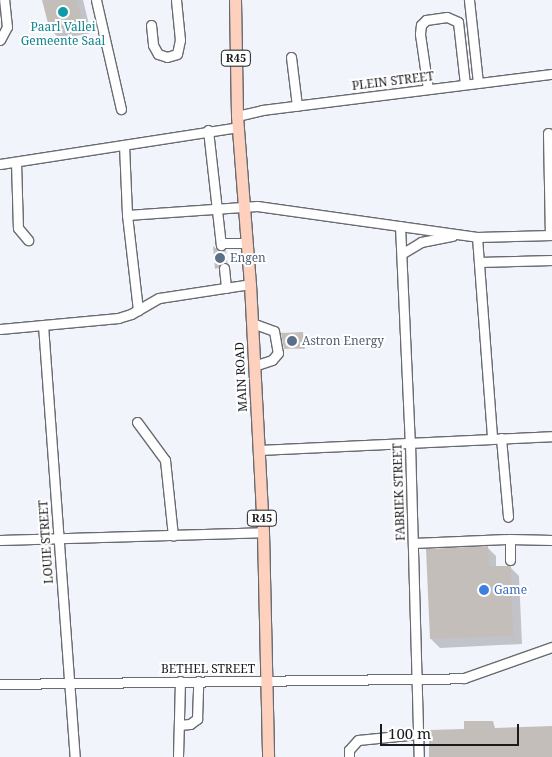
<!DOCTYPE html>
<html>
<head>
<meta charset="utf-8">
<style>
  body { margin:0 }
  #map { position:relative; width:552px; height:757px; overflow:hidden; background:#f2f4fb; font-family:"Noto Serif",serif }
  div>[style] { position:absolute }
  .shadow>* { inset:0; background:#0003 }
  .building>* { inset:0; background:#c4beba }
  .minor-tunnel>* { height:9px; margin-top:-4.5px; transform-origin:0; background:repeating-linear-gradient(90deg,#d2d3da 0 9px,transparent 0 13.5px) }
  .roads { filter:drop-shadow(1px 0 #696b70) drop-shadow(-1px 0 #696b70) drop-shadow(0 1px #696b70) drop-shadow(0 -1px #696b70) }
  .minor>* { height:9px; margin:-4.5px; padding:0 4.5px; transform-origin:4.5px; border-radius:4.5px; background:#fff }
  .major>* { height:11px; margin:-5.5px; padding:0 5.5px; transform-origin:5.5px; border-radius:5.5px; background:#fdd1be }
  .dots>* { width:14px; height:14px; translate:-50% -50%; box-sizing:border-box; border:2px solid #fff; border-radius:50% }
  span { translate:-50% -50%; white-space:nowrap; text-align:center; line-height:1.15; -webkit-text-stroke:4px #fff; paint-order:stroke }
  .shield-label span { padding:1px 4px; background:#fff; border:1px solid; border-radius:4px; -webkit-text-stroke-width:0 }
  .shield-label { font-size:11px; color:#1a1b1d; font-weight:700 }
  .culture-label { font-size:12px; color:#0d838f }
  .street-label { font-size:12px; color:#1a1b1d }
  .service-label { font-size:12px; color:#4e5e75 }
  .left { translate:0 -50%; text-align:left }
  .shop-label { font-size:12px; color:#366cbe }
  .scale { position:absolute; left:380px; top:724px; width:139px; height:22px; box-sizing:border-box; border:2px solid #1a1b1d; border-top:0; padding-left:6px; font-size:15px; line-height:18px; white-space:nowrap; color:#1a1b1d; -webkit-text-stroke:4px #fff; paint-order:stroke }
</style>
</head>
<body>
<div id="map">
  <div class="shadow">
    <div style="clip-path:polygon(44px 0,83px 0,91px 33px,60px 39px,51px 30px)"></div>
    <div style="clip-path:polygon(224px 251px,227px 264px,223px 264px,218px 269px,219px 252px)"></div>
    <div style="clip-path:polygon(302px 333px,305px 349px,285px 348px)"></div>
    <div style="clip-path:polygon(487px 547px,496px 556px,496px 567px,510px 567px,519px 576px,522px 644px,440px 648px,431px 639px)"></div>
  </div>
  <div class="building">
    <div style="clip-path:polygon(42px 0,77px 0,83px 24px,50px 31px)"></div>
    <div style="clip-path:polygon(213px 246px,219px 251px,225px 250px,226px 262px,220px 263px,218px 268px,215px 269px)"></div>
    <div style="clip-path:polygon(303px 332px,304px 348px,284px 349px,281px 333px)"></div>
    <div style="clip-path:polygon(488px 546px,489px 566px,511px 566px,513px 636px,430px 639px,426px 549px)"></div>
    <div style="clip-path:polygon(464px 721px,493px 721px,495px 728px,552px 726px,552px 757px,429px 757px,429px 730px,464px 729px)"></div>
  </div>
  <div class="minor-tunnel">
    <div style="left:221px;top:245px;width:23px;rotate:83deg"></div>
  </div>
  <div class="roads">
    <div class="minor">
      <div style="left:96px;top:0;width:112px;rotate:77.1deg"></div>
      <div style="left:469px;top:0;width:83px;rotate:83.8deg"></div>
      <div style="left:151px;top:25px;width:20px;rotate:84deg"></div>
      <div style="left:153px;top:45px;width:10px;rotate:61deg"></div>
      <div style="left:158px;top:54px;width:9px;rotate:18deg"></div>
      <div style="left:167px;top:57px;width:10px;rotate:-17deg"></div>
      <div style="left:177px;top:54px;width:14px;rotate:-78deg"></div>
      <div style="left:180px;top:40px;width:40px;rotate:-95.7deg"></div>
      <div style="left:0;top:40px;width:15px;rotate:-62deg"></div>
      <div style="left:7px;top:27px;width:27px;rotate:-96deg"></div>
      <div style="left:291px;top:57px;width:49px;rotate:83deg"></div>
      <div style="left:428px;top:89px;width:56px;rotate:-98.3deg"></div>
      <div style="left:420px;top:34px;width:9px;rotate:-84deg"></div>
      <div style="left:421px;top:25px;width:7px;rotate:-45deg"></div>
      <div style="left:426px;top:20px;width:21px;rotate:-8deg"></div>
      <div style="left:447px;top:17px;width:12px;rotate:24deg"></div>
      <div style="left:458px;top:22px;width:62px;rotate:83.6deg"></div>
      <div style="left:237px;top:116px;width:26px;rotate:-13deg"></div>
      <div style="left:262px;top:110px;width:292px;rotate:-7.1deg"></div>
      <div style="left:208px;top:130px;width:116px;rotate:83.6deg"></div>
      <div style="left:548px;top:133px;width:102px;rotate:88.9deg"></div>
      <div style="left:124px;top:145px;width:70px;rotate:87.5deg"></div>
      <div style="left:127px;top:215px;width:130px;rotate:-4deg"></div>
      <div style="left:257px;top:206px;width:222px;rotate:8deg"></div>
      <div style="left:477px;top:237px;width:75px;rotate:-1.5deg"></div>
      <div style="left:16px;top:162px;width:66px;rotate:88.3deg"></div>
      <div style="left:18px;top:228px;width:16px;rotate:50deg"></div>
      <div style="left:0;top:164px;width:241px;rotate:-8.8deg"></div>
      <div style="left:127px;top:215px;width:96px;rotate:83.4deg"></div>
      <div style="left:400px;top:226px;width:217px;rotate:87.4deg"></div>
      <div style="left:410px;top:443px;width:314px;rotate:88.4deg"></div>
      <div style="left:477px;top:237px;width:202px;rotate:85.7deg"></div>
      <div style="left:221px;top:243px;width:26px"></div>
      <div style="left:403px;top:253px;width:21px;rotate:-31deg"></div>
      <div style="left:421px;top:242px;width:32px;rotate:-11deg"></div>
      <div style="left:479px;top:262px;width:73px;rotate:-1.6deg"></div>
      <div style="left:224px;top:268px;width:20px;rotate:84deg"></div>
      <div style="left:252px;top:323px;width:23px;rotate:20deg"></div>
      <div style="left:274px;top:331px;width:22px;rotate:80deg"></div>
      <div style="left:278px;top:353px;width:9px;rotate:131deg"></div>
      <div style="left:272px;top:360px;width:19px;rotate:162deg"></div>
      <div style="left:43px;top:325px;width:433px;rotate:85.8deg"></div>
      <div style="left:0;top:329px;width:119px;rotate:-5.3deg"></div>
      <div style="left:118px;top:318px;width:14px;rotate:-17deg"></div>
      <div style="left:131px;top:314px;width:32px;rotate:-30deg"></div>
      <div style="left:159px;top:298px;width:92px;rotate:-8.7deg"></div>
      <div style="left:137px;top:422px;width:47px;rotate:53.6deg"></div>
      <div style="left:165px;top:460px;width:76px;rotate:84deg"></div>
      <div style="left:501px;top:438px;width:79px;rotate:84.9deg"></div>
      <div style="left:258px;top:450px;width:294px;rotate:-2.7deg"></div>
      <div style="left:510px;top:539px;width:42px;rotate:1.4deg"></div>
      <div style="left:0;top:540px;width:263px;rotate:-1.7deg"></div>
      <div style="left:413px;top:543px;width:97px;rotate:-2.4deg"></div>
      <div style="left:510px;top:539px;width:21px;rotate:90deg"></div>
      <div style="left:0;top:684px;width:464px;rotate:-0.7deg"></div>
      <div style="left:464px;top:678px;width:93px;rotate:-19.4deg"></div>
      <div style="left:179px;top:725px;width:11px;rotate:-5deg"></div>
      <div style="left:190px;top:724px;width:9px;rotate:-36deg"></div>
      <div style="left:197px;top:719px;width:38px;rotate:-88deg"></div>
      <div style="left:178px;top:757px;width:76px;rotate:-88.5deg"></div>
      <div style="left:349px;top:757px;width:7px;rotate:-90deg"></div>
      <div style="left:349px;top:750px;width:13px;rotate:-48deg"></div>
      <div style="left:358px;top:740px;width:60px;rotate:-5.7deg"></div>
    </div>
    <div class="major">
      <div style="left:235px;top:0;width:116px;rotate:89deg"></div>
      <div style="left:237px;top:116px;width:169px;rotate:85.6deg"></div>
      <div style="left:250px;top:284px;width:248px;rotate:87deg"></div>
      <div style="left:263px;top:532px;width:225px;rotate:88.7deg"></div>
    </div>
  </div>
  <div class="dots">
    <div style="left:63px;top:12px;background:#0f9aa8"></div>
    <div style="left:220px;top:258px;background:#5c6f8a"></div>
    <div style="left:292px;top:341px;background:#5c6f8a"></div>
    <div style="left:484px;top:590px;background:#3f7fe0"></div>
  </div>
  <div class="shield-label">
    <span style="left:236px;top:58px">R45</span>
    <span style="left:262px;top:518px">R45</span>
  </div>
  <div class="culture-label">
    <span style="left:63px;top:34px">Paarl Vallei<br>Gemeente Saal</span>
  </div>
  <div class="street-label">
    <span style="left:393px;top:81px;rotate:-7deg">PLEIN STREET</span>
    <span style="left:241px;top:377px;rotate:-93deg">MAIN ROAD</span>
    <span style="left:399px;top:492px;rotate:-92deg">FABRIEK STREET</span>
    <span style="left:46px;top:542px;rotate:-94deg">LOUIE STREET</span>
    <span style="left:208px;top:669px">BETHEL STREET</span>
  </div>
  <div class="service-label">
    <span class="left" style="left:230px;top:258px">Engen</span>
    <span class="left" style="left:302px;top:341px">Astron Energy</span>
  </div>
  <div class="shop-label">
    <span class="left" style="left:494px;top:590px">Game</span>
  </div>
  <div class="scale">100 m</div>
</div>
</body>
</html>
